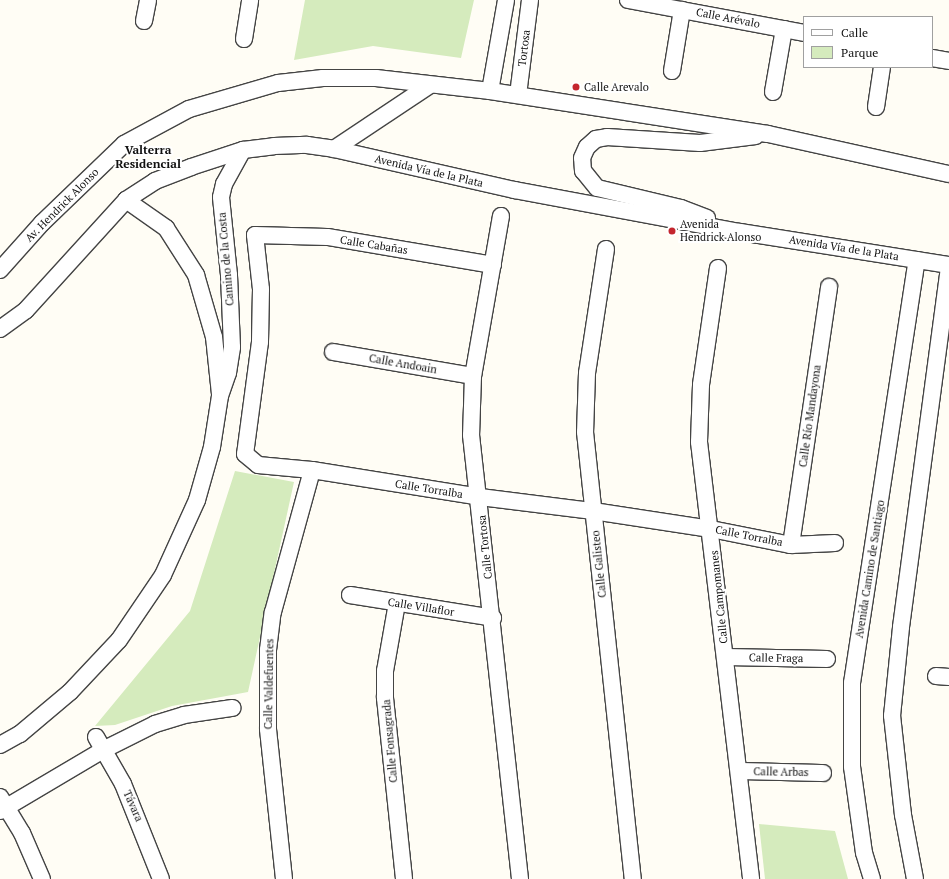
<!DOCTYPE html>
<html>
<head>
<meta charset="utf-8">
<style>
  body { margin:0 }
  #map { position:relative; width:949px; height:879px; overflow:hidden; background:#fffdf5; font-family:"PT Serif",serif }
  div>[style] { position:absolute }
  .green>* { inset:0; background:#d5ebbd }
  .roads { filter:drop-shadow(1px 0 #444) drop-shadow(-1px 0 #444) drop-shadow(0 1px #444) drop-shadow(0 -1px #444) }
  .street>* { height:16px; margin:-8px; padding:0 8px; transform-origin:8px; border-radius:8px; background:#fff }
  .dots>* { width:11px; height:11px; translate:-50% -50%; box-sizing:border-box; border:2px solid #fff; border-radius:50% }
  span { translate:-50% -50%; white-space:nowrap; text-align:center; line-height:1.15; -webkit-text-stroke:4px #fff; paint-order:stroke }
  .street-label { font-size:11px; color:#111 }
  .poi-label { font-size:11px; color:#111 }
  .left { translate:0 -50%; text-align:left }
  .neighbourhood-label { font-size:12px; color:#111; font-weight:700 }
  .legend { position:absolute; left:803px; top:16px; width:130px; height:52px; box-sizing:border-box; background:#fff; border:1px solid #a0a0a0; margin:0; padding:5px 7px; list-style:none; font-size:12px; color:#111 }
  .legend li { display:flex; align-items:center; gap:8px; height:20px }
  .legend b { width:20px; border:1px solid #a0a0a0 }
</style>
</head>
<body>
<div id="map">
  <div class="green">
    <div style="clip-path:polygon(305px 0,474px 0,461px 58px,373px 46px,294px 60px)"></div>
    <div style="clip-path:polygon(235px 471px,294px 482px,248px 692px,172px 706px,115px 725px,95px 726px,190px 611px)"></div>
    <div style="clip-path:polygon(759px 824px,835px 831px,848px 879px,765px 879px)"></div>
  </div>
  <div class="roads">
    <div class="street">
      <div style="left:628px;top:0;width:179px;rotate:10.6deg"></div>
      <div style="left:144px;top:21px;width:21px;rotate:-79deg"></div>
      <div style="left:244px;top:39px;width:39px;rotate:-81deg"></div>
      <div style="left:932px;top:58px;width:17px;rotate:10deg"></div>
      <div style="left:672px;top:71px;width:62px;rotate:-80.7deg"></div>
      <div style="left:490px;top:91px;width:92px;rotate:-80deg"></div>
      <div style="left:773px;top:92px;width:64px;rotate:-80.1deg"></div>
      <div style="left:518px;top:95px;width:96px;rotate:-82.8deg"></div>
      <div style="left:876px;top:107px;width:40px;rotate:-81.5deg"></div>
      <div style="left:334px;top:149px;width:115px;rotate:-33.7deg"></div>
      <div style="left:126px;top:200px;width:49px;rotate:35deg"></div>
      <div style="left:166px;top:228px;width:56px;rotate:57.4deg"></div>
      <div style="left:196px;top:275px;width:65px;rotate:73.8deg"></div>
      <div style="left:214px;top:337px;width:57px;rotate:84deg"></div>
      <div style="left:501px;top:216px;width:162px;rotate:99.9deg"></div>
      <div style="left:473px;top:376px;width:59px;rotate:91.9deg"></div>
      <div style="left:471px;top:435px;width:447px;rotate:83.7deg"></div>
      <div style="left:707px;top:218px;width:28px;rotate:-159deg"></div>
      <div style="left:681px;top:208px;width:86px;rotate:-166.6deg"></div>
      <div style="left:597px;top:188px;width:22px;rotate:-129deg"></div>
      <div style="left:583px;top:171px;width:13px;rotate:-94deg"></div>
      <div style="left:582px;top:158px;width:12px;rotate:-66deg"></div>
      <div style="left:587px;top:147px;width:12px;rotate:-42deg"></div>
      <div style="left:596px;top:139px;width:11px;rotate:-10deg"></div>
      <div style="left:607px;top:137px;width:93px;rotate:3.7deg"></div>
      <div style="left:700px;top:143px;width:56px;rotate:-7.1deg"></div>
      <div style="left:606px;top:249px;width:125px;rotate:98.7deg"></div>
      <div style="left:587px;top:373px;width:59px;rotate:91.9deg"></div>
      <div style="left:585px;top:432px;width:450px;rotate:83.9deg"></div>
      <div style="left:493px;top:265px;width:168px;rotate:-170.4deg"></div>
      <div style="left:327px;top:237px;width:72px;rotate:-178.4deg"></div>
      <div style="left:255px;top:235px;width:54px;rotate:83.7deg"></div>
      <div style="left:261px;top:289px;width:53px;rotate:91.1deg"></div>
      <div style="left:260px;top:342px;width:113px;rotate:97.6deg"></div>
      <div style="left:245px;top:454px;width:17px;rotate:40deg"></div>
      <div style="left:258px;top:465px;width:54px;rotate:5.3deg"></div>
      <div style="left:312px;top:470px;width:170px;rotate:9.1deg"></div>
      <div style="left:480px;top:497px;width:114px;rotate:7.1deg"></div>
      <div style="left:593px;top:511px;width:119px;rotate:8.7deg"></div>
      <div style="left:711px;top:529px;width:82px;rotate:11.3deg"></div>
      <div style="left:791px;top:545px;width:44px;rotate:-2.6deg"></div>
      <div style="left:718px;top:268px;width:118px;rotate:98.3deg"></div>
      <div style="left:701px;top:385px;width:57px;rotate:92deg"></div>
      <div style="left:699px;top:442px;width:440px;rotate:83.2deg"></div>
      <div style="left:0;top:270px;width:63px;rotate:-48.2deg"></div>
      <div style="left:42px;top:223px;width:114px;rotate:-43.9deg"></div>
      <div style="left:124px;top:144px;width:74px;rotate:-28.3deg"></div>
      <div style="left:189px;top:109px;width:93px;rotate:-16.3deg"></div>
      <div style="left:278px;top:83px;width:45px;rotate:-6.3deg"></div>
      <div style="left:323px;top:78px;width:53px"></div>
      <div style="left:376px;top:78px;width:115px;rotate:6.5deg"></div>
      <div style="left:490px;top:91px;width:281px;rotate:8.8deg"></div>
      <div style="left:768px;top:134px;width:185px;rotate:12.5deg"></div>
      <div style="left:0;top:329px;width:32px;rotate:-36deg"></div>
      <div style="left:26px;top:310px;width:149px;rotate:-47.7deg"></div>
      <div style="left:126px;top:200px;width:35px;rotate:-33deg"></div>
      <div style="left:155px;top:181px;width:39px;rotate:-21deg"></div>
      <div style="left:191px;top:167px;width:55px;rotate:-18.1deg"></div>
      <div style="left:243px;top:150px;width:31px;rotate:-7deg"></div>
      <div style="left:274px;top:146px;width:33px;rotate:-2deg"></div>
      <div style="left:307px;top:145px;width:27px;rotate:8deg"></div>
      <div style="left:334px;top:149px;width:186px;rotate:12.8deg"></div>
      <div style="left:515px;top:190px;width:229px;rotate:10.6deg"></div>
      <div style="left:740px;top:232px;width:212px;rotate:9deg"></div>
      <div style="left:333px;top:352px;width:142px;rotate:9.7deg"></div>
      <div style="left:791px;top:545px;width:261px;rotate:-81.6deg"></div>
      <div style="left:350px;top:595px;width:145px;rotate:9.1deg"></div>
      <div style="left:397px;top:603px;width:69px;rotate:100deg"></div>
      <div style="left:385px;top:671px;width:27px;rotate:90deg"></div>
      <div style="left:385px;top:698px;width:182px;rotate:84deg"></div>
      <div style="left:726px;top:657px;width:101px;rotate:1.1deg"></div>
      <div style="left:936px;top:676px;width:13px;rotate:4deg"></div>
      <div style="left:96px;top:737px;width:54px;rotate:60.1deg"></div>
      <div style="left:123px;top:784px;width:102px;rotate:68.2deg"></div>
      <div style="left:0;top:745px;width:23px;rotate:-29deg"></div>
      <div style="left:20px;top:734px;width:65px;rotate:-40deg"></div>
      <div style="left:70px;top:692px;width:71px;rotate:-46.7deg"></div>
      <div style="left:119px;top:640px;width:78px;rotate:-55.9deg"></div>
      <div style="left:163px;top:575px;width:82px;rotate:-65.6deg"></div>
      <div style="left:197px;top:500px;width:55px;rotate:-74.2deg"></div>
      <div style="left:212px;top:447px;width:52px;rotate:-81.1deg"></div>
      <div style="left:220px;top:396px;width:24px;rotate:-71deg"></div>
      <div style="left:228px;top:373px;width:26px;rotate:-81deg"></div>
      <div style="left:232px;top:347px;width:72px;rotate:-92.4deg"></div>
      <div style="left:229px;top:275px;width:78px;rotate:-95.9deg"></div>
      <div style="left:221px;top:197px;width:13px;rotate:-77deg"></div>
      <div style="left:224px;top:184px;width:39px;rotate:-61deg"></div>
      <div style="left:739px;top:771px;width:84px;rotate:1.4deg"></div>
      <div style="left:0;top:797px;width:42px;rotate:58.6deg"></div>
      <div style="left:22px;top:833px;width:50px;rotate:66.5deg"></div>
      <div style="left:0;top:811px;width:120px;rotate:-30.6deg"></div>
      <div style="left:103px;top:750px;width:58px;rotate:-26.6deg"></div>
      <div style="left:155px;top:724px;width:30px;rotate:-17deg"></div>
      <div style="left:184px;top:715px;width:49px;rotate:-8.3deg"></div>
      <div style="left:284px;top:879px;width:151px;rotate:-96.1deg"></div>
      <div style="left:268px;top:729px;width:79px;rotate:-90deg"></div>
      <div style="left:268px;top:650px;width:38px;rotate:-83deg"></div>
      <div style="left:273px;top:612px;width:147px;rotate:-74.6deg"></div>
      <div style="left:872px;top:879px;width:27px;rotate:-107deg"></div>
      <div style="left:864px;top:853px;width:87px;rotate:-97.9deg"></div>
      <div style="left:852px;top:767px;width:84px;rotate:-90deg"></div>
      <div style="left:852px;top:683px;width:428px;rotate:-81.3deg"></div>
      <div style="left:915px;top:879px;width:65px;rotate:-100.6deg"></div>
      <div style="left:903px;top:815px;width:100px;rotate:-96.3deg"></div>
      <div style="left:892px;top:716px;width:89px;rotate:-84.2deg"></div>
      <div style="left:901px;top:627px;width:362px;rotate:-82.4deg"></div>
    </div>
  </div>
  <div class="dots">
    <div style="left:576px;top:87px;background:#c4262e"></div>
    <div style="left:672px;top:231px;background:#c4262e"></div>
  </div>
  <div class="street-label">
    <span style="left:728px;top:18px;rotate:11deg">Calle Arévalo</span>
    <span style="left:524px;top:48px;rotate:-83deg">Tortosa</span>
    <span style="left:429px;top:171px;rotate:13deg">Avenida Vía de la Plata</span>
    <span style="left:62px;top:205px;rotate:-45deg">Av. Hendrick Alonso</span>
    <span style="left:374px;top:245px;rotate:9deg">Calle Cabañas</span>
    <span style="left:844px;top:248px;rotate:9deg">Avenida Vía de la Plata</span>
    <span style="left:226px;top:259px;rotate:-95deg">Camino de la Costa</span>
    <span style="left:403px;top:364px;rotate:10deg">Calle Andoain</span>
    <span style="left:810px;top:416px;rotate:-82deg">Calle Río Mandayona</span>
    <span style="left:429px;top:489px;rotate:9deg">Calle Torralba</span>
    <span style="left:749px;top:536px;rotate:11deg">Calle Torralba</span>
    <span style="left:485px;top:547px;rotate:-96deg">Calle Tortosa</span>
    <span style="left:599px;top:564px;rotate:-96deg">Calle Galisteo</span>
    <span style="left:870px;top:569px;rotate:-81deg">Avenida Camino de Santiago</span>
    <span style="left:719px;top:597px;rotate:-96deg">Calle Campomanes</span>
    <span style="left:421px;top:607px;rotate:9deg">Calle Villaflor</span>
    <span style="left:776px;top:658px;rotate:1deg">Calle Fraga</span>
    <span style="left:269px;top:684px;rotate:-89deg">Calle Valdefuentes</span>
    <span style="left:390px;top:741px;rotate:-95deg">Calle Fonsagrada</span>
    <span style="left:781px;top:772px;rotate:1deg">Calle Arbas</span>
    <span style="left:133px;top:806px;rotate:66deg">Távara</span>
  </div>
  <div class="poi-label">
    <span class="left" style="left:584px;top:87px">Calle Arevalo</span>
    <span class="left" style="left:680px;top:231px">Avenida<br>Hendrick Alonso</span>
  </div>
  <div class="neighbourhood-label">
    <span style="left:148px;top:157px">Valterra<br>Residencial</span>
  </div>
  <ul class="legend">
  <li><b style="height:5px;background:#fff"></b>Calle</li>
  <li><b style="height:11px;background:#d5ebbd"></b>Parque</li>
  </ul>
</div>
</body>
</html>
